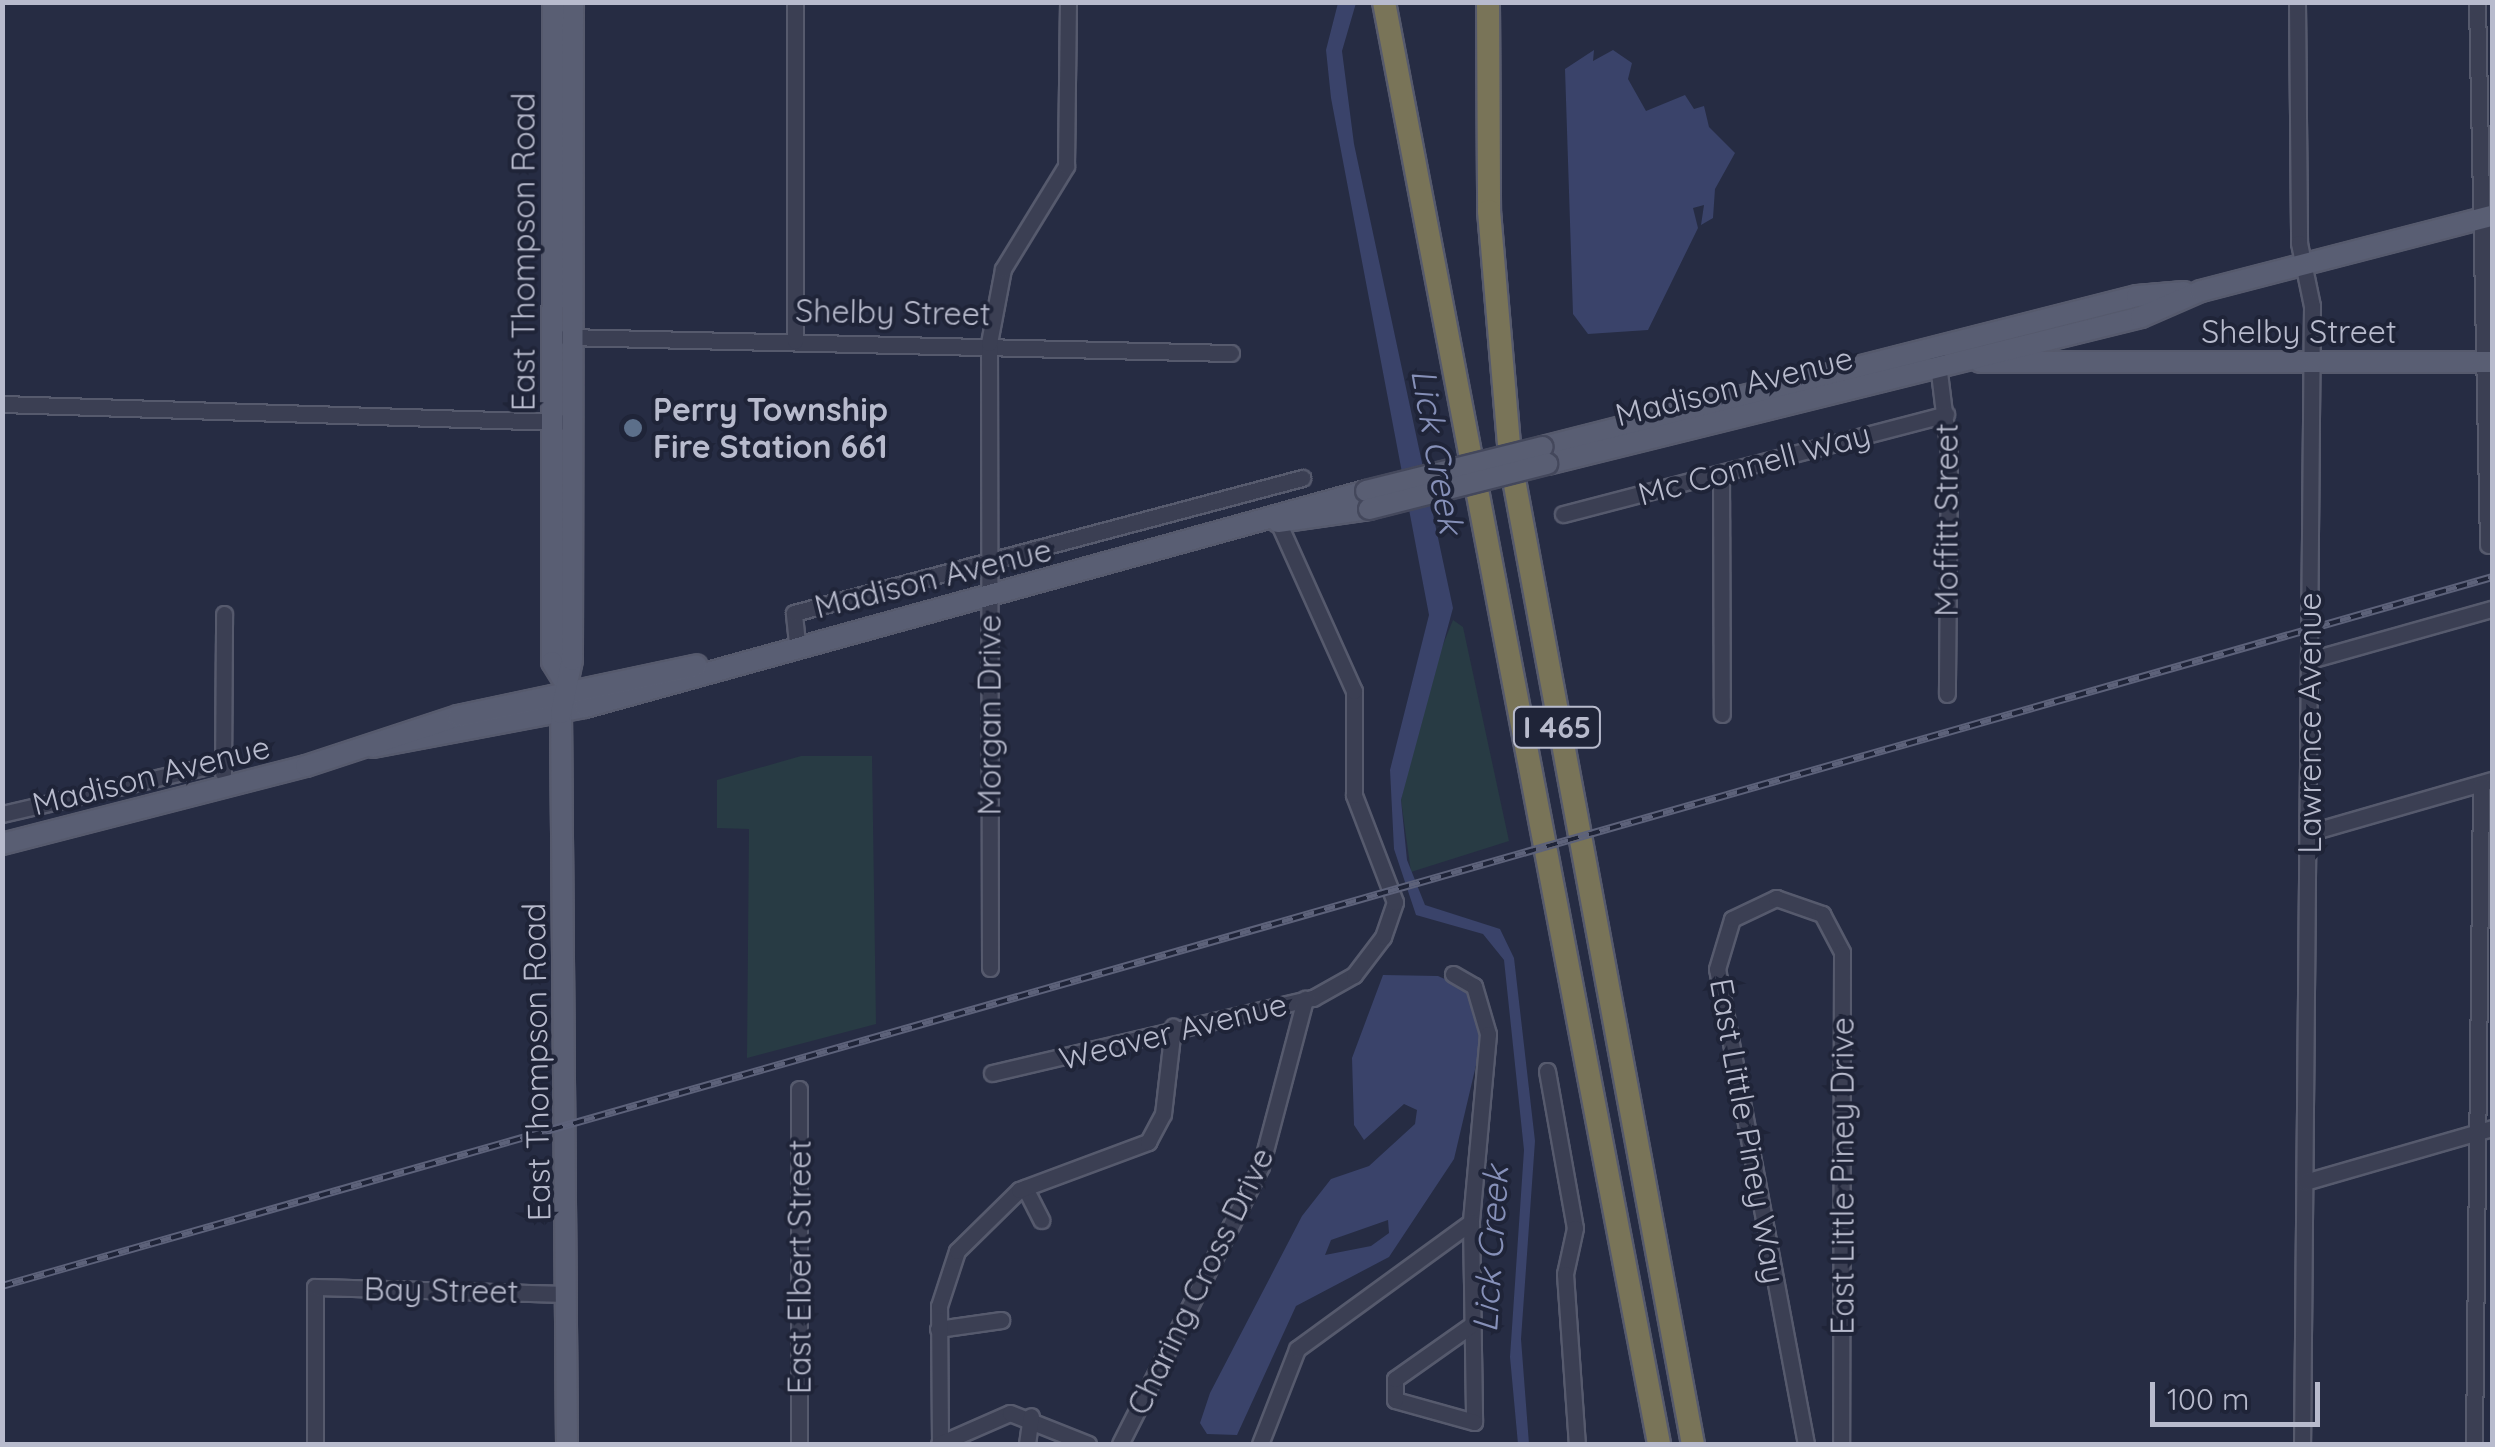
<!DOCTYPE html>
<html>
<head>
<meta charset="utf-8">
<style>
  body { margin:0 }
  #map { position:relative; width:2495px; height:1447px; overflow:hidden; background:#262c43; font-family:Quicksand,sans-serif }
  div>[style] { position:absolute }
  .green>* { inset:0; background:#283b44 }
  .water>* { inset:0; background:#3a436a }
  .roads { filter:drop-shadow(2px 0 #565a6d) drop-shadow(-2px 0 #565a6d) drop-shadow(0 2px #565a6d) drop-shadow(0 -2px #565a6d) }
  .minor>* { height:15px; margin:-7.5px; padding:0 7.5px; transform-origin:7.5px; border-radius:7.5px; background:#3b3f53 }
  .major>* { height:20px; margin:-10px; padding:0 10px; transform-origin:10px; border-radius:10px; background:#595e73 }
  .highway>* { height:22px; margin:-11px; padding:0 11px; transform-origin:11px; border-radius:11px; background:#797458 }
  .rail>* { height:8px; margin-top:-4px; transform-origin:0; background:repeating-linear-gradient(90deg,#1f2438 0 11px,#5d627a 0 22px); box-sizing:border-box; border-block:2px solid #5d627a }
  .bridges { filter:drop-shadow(2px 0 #44485c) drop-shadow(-2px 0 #44485c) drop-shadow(0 2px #44485c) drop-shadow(0 -2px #44485c) }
  .major-bridge>* { height:20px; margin:-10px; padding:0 10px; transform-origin:10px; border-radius:10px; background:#595e73 }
  .dots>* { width:28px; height:28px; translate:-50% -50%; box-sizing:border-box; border:5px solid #1f2438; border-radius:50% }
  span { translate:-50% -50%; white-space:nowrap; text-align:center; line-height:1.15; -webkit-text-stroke:8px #1f2438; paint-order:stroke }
  .shield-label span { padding:2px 8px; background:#1f2438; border:2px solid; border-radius:8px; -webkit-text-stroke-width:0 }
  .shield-label { font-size:30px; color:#b8bbcd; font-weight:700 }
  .street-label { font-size:32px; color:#b8bbcd }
  .poi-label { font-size:32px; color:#b8bbcd; font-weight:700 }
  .left { translate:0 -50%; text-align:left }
  .water-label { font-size:35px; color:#8690b8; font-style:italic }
  .frame { position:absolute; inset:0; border:5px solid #b8bbcd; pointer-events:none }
  .scale { position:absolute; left:2150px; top:1382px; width:170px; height:45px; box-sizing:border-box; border:5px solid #b8bbcd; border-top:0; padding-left:12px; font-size:30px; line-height:35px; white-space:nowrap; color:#b8bbcd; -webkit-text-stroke:8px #1f2438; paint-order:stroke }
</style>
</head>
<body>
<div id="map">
  <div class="green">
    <div style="clip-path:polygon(1453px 620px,1463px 627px,1509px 841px,1411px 872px,1401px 800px,1423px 694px)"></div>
    <div style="clip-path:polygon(801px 756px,872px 756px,876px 1024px,747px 1058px,749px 829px,717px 828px,717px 780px)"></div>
  </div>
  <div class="water">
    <div style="clip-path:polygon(1338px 3px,1356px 3px,1342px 51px,1354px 144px,1453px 608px,1401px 800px,1407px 860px,1425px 905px,1500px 929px,1514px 958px,1535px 1141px,1521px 1339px,1529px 1444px,1518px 1444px,1510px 1357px,1524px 1150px,1504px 960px,1483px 934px,1416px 915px,1394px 849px,1390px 770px,1429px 615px,1331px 98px,1326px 50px)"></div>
    <div style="clip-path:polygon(1594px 50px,1593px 61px,1613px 50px,1632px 63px,1628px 79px,1646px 111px,1685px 95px,1694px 109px,1704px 106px,1709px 127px,1735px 153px,1715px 189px,1713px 218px,1701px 225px,1704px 205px,1693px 208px,1698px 228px,1648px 330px,1588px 334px,1573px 314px,1565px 69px)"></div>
    <div style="clip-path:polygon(evenodd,1383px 975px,1438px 976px,1467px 989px,1481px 1044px,1454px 1159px,1389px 1257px,1296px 1306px,1237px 1435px,1207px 1434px,1200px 1423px,1210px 1393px,1302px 1216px,1331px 1179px,1369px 1166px,1415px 1124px,1417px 1110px,1404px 1104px,1364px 1140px,1354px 1125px,1352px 1058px,1383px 975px,1388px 1220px,1389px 1233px,1371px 1246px,1325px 1255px,1331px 1240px,1388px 1220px)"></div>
  </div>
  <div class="roads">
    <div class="minor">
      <div style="left:2297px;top:2px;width:241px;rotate:89.5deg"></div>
      <div style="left:2299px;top:243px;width:64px;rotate:78.3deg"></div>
      <div style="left:2312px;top:306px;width:1138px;rotate:90.5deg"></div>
      <div style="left:2477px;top:2px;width:543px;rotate:88.84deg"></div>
      <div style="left:566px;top:337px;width:665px;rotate:1.38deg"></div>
      <div style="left:795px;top:341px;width:339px;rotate:-90deg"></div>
      <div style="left:1937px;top:356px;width:99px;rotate:83deg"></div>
      <div style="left:1949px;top:454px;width:240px;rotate:90.5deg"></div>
      <div style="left:2px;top:404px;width:558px;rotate:1.85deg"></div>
      <div style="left:1721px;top:473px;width:241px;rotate:89.8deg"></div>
      <div style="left:1563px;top:514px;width:396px;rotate:-14.6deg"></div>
      <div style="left:797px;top:643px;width:30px;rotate:-96deg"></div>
      <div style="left:794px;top:613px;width:526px;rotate:-14.88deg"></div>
      <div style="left:2310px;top:660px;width:189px;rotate:-15.7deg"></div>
      <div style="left:223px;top:773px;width:159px;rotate:-89.6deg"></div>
      <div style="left:2px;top:814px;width:225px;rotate:-13.1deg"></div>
      <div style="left:2308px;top:833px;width:191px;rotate:-16.1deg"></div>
      <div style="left:990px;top:968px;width:625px;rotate:-90.09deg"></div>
      <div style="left:989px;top:343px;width:75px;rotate:-79.3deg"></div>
      <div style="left:1003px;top:269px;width:121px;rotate:-58.5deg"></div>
      <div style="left:1066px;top:166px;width:164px;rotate:-89.3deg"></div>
      <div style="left:1453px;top:974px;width:24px;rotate:30deg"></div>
      <div style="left:1474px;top:986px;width:50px;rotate:73.7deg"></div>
      <div style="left:1488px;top:1034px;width:189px;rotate:95.2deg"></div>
      <div style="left:1471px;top:1222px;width:200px;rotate:89.1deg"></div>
      <div style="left:1474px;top:1422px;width:82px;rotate:-164.4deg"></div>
      <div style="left:1395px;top:1400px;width:21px;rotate:-90deg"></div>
      <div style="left:1395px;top:1379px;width:92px;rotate:-35.2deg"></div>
      <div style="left:1547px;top:1071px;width:159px;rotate:79.9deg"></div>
      <div style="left:1575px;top:1228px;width:47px;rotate:102.3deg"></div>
      <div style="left:1565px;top:1274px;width:170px;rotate:86deg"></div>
      <div style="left:992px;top:1073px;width:330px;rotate:-13.2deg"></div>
      <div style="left:1313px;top:998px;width:47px;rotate:-29.3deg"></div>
      <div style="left:1354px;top:975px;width:48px;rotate:-52.7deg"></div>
      <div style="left:1383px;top:937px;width:37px;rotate:-71deg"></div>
      <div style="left:1395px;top:902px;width:115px;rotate:-111deg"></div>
      <div style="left:1354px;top:795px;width:104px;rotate:-90deg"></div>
      <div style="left:1354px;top:691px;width:185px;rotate:-114.2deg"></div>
      <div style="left:799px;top:1089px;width:355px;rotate:90deg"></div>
      <div style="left:2305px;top:1182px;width:195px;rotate:-16.1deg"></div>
      <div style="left:1025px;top:1188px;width:36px;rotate:63deg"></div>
      <div style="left:938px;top:1329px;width:64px;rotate:-8.1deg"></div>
      <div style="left:940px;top:1443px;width:137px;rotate:-90.4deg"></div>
      <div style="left:939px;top:1306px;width:58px;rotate:-71.9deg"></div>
      <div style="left:957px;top:1251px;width:87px;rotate:-44.5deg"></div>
      <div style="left:1019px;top:1190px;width:138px;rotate:-20.4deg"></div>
      <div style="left:1148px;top:1142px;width:32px;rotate:-62deg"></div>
      <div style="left:1163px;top:1114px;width:88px;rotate:-83.4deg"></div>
      <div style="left:315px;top:1444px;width:157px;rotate:-90deg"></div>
      <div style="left:315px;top:1287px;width:252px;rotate:1.6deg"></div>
      <div style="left:939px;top:1444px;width:77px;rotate:-23.6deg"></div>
      <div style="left:1010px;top:1413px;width:84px;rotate:21.7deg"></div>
      <div style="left:1027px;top:1444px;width:28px;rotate:-82deg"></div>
      <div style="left:1120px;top:1444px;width:312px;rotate:-63.1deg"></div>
      <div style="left:1261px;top:1166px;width:173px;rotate:-75.2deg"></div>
      <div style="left:1260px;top:1444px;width:102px;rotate:-68.7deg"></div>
      <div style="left:1297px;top:1349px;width:215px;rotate:-36.1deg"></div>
      <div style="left:1806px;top:1444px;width:483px;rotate:-100.6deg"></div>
      <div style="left:1717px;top:969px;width:52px;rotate:-73.3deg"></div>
      <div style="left:1732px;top:919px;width:49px;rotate:-25.5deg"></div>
      <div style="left:1776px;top:898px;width:49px;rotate:19.2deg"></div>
      <div style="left:1822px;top:914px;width:43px;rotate:62.2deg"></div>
      <div style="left:1842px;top:952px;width:492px;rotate:90.1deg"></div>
      <div style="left:2474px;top:1444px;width:660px;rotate:-89.39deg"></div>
    </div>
    <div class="major">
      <div style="left:553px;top:2px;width:660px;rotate:90.09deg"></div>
      <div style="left:552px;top:662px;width:19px;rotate:58deg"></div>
      <div style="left:1980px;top:362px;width:512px"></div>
      <div style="left:1543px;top:447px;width:613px;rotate:-14.26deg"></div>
      <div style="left:2137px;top:296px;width:47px;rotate:-4.9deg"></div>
      <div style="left:1547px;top:464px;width:612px;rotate:-13.9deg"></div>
      <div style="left:2141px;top:317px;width:65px;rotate:-23.4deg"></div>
      <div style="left:2201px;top:291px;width:301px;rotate:-14.5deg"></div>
      <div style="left:1278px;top:522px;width:92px;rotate:-8.1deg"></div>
      <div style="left:373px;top:747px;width:216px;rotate:-10.7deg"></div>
      <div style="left:585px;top:707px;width:810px;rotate:-15.46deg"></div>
      <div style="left:2px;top:844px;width:314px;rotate:-14.4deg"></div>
      <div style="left:306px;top:766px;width:160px;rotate:-18.2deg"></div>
      <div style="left:458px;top:716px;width:244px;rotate:-12deg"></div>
      <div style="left:567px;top:1444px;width:731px;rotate:-90.47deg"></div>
      <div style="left:561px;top:713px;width:54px;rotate:-78.3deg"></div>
      <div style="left:572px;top:660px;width:658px;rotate:-89.91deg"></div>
    </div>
    <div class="highway">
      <div style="left:1384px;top:2px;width:1468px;rotate:79.2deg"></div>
      <div style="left:1488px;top:2px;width:209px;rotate:89.7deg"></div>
      <div style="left:1489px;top:211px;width:248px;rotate:85.1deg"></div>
      <div style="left:1510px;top:458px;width:1003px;rotate:79.49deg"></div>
    </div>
  </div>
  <div class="rail">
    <div style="left:2px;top:1286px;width:2589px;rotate:-15.89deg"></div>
  </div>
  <div class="bridges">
    <div class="major-bridge">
      <div style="left:1366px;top:491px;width:182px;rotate:-14deg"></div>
      <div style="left:1369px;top:509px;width:184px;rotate:-14.2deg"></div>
    </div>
  </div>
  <div class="dots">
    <div style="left:633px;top:428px;background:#5c6f8a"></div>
  </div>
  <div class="shield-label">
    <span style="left:1557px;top:727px">I 465</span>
  </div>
  <div class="street-label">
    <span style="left:523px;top:252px;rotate:-90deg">East Thompson Road</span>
    <span style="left:893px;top:312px;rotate:1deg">Shelby Street</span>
    <span style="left:2299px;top:331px">Shelby Street</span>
    <span style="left:1734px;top:386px;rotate:-14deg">Madison Avenue</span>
    <span style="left:1754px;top:464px;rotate:-15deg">Mc Connell Way</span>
    <span style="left:1946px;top:520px;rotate:-90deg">Moffitt Street</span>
    <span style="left:933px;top:578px;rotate:-14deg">Madison Avenue</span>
    <span style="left:989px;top:715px;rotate:-90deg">Morgan Drive</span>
    <span style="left:2309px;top:723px;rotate:-90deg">Lawrence Avenue</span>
    <span style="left:151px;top:775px;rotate:-14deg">Madison Avenue</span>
    <span style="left:1173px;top:1031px;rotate:-14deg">Weaver Avenue</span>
    <span style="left:536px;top:1062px;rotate:-91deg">East Thompson Road</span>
    <span style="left:1748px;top:1131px;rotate:80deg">East Little Piney Way</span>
    <span style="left:1842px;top:1176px;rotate:-90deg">East Little Piney Drive</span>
    <span style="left:799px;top:1267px;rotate:-90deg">East Elbert Street</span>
    <span style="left:1200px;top:1281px;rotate:-64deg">Charing Cross Drive</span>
    <span style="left:441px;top:1290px;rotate:1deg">Bay Street</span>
  </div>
  <div class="poi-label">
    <span class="left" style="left:653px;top:428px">Perry Township<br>Fire Station 661</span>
  </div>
  <div class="water-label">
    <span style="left:1438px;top:451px;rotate:80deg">Lick Creek</span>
    <span style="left:1490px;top:1249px;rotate:-86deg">Lick Creek</span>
  </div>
  <div class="frame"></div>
  <div class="scale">100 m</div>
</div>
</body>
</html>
